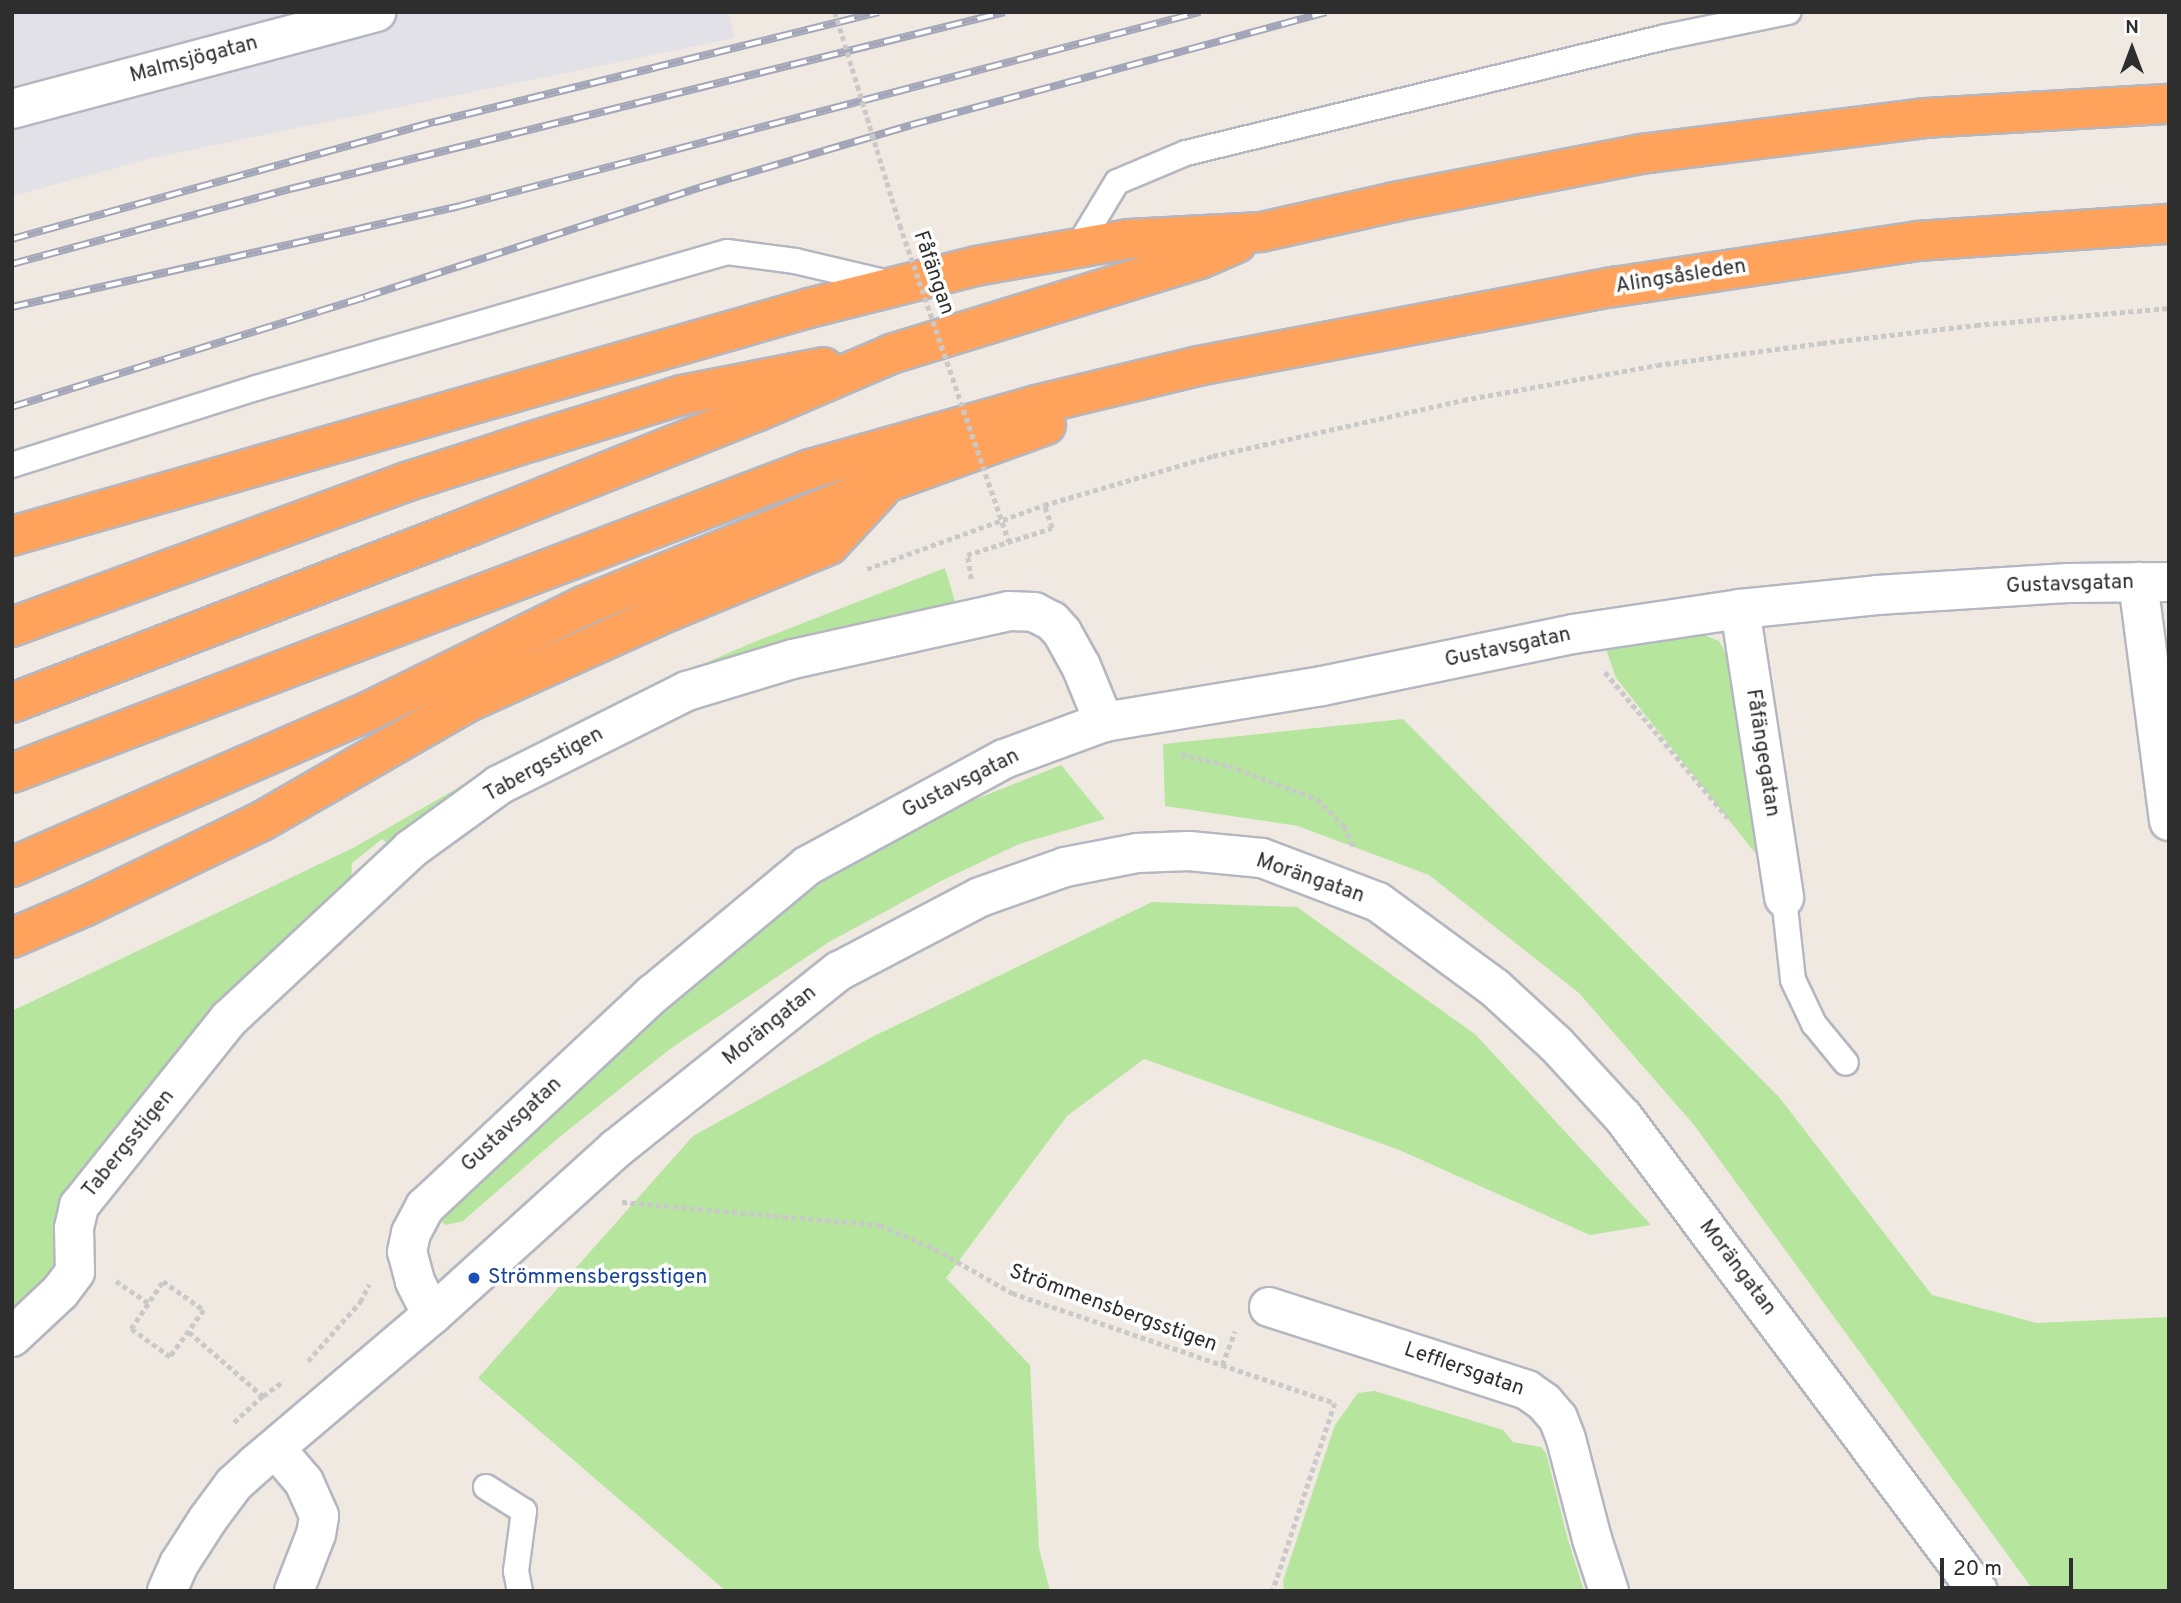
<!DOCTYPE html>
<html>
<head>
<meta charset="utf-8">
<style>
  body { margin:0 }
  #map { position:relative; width:2181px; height:1603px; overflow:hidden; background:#efe9e1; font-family:Overpass,sans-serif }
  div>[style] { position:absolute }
  .industrial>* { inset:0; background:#e3e1e8 }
  .green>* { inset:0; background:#b6e59e }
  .path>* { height:4.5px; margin-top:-2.25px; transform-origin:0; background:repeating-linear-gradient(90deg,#c9c9c9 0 5px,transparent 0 8.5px) }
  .roads { filter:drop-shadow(2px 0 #b4b7c1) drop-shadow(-2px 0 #b4b7c1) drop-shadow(0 2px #b4b7c1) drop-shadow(0 -2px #b4b7c1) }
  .service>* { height:24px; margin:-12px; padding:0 12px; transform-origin:12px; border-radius:12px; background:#fff }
  .minor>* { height:38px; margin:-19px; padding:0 19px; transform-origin:19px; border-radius:19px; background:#fff }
  .motorway>* { height:38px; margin:-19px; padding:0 19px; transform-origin:19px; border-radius:19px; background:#ffa35c }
  .rail>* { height:8px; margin-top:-4px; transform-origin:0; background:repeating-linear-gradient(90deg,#fff 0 16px,#a3a6b8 0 32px); box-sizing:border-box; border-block:2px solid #a3a6b8 }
  .path-bridge>* { height:4.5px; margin-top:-2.25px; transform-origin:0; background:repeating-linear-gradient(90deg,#c9c9c9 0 5px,transparent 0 8.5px) }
  .dots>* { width:19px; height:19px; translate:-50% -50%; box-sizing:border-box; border:4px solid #fff; border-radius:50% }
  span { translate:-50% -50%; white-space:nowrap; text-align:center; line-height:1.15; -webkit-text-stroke:7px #fff; paint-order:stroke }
  .street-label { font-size:21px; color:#2e2e2e }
  .transit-label { font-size:21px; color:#164399 }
  .left { translate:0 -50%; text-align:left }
  .frame { position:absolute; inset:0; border:14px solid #2e2e2e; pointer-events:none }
  .north { position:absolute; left:2097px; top:14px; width:70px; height:70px; -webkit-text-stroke:5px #fff; paint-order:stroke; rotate:0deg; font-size:19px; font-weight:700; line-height:28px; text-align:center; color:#2e2e2e }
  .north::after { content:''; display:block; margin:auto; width:24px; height:32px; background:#2e2e2e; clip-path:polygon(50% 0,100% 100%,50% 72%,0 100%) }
  .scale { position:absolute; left:1940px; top:1558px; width:133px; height:32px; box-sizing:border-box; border:4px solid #2e2e2e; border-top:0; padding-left:9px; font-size:21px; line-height:24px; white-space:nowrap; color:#2e2e2e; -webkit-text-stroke:5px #fff; paint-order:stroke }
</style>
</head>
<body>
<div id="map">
  <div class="industrial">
    <div style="clip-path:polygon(12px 12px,728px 12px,735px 38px,152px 158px,12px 196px)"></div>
  </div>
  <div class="green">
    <div style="clip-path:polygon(945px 568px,958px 612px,779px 658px,396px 850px,382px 839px,352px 863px,351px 881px,60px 1243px,49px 1279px,12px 1321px,12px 1011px,353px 848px,550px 735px,633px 694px,754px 642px)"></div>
    <div style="clip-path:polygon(1699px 633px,1719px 641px,1731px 663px,1760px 859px,1616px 678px,1605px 646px)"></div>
    <div style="clip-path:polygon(1403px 719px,1779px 1097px,1932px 1295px,2037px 1323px,2169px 1317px,2169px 1591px,2034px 1591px,1694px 1125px,1579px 993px,1429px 875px,1298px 826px,1165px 806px,1163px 744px)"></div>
    <div style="clip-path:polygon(1061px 765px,1105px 819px,1019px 844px,941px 881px,829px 942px,670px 1049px,557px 1139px,463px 1221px,446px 1225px,439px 1220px,596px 1067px,786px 908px,840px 870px,952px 809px)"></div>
    <div style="clip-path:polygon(1152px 902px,1297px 907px,1476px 1035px,1651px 1225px,1590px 1235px,1397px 1149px,1144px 1059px,1067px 1116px,946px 1278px,1030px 1365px,1039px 1548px,1050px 1591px,726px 1591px,478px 1378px,693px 1136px,872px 1037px)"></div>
    <div style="clip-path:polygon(1375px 1391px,1503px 1430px,1513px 1442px,1541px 1447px,1546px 1453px,1568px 1540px,1584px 1591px,1284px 1591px,1283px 1581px,1335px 1425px,1358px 1393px)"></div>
  </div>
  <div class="path">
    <div style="left:867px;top:569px;width:188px;rotate:-19.9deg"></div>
    <div style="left:1044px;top:505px;width:176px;rotate:-16.2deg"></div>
    <div style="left:1213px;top:456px;width:256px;rotate:-12.6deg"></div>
    <div style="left:1463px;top:400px;width:197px;rotate:-10.2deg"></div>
    <div style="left:1657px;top:365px;width:166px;rotate:-7.6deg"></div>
    <div style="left:1822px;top:343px;width:155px;rotate:-6.7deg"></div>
    <div style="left:1976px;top:325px;width:194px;rotate:-5deg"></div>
    <div style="left:971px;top:579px;width:24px;rotate:-99deg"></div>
    <div style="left:967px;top:555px;width:89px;rotate:-17.6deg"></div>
    <div style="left:1052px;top:528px;width:24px;rotate:-109deg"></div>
    <div style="left:1605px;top:672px;width:191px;rotate:49.9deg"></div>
    <div style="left:1181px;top:754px;width:49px;rotate:14deg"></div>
    <div style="left:1229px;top:766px;width:94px;rotate:20.6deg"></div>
    <div style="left:1317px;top:799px;width:38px;rotate:45deg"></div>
    <div style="left:1344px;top:826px;width:23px;rotate:65deg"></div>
    <div style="left:622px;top:1202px;width:259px;rotate:5.1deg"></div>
    <div style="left:880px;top:1225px;width:60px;rotate:23.6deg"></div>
    <div style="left:935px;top:1249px;width:89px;rotate:29.7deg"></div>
    <div style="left:1012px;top:1293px;width:222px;rotate:18.9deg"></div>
    <div style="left:1222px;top:1365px;width:36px;rotate:-69deg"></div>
    <div style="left:116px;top:1281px;width:40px;rotate:34deg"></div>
    <div style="left:163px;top:1281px;width:50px;rotate:35.3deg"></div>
    <div style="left:204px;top:1310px;width:58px;rotate:125.9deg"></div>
    <div style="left:170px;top:1357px;width:48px;rotate:-144.3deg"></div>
    <div style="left:131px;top:1329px;width:58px;rotate:-56.3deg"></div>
    <div style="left:189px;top:1332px;width:98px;rotate:40.9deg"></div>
    <div style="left:263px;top:1396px;width:41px;rotate:137deg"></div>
    <div style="left:308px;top:1361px;width:79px;rotate:-48.6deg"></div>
    <div style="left:360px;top:1302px;width:20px;rotate:-63deg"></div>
    <div style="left:1222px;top:1365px;width:119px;rotate:18.6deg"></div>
    <div style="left:1335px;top:1403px;width:198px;rotate:108.3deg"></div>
    <div style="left:263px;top:1396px;width:24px;rotate:-36deg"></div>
  </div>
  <div class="roads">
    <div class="service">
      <div style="left:1077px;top:248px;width:77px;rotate:-58.8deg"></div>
      <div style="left:1117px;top:182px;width:75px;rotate:-22.8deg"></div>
      <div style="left:1186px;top:153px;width:493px;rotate:-13.6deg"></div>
      <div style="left:1665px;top:37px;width:126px;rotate:-11.5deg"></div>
      <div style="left:12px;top:465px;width:256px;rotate:-17.5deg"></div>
      <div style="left:256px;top:388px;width:490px;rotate:-16.1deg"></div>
      <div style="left:727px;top:252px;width:69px;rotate:7.5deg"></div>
      <div style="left:795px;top:261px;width:97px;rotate:13.2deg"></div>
      <div style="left:1784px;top:898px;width:82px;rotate:83.7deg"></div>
      <div style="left:1793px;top:980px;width:49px;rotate:64.5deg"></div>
      <div style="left:1814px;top:1024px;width:50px;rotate:50.6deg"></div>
      <div style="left:486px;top:1487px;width:45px;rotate:32.3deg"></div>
      <div style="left:524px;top:1511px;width:61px;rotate:97.6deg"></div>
      <div style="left:516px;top:1571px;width:20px;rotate:79deg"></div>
    </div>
    <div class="minor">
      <div style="left:12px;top:109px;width:377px;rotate:-14.9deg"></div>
      <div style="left:2138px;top:582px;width:241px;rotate:82.6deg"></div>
      <div style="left:1740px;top:609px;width:292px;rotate:81.3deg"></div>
      <div style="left:1269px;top:1307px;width:271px;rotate:17.8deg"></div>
      <div style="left:1527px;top:1390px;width:21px;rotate:35deg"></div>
      <div style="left:1544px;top:1402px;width:21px;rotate:49deg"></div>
      <div style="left:1558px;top:1418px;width:22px;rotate:69deg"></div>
      <div style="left:1566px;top:1439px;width:103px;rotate:75.4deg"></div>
      <div style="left:1592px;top:1539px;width:55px;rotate:71.9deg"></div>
      <div style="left:432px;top:1315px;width:38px;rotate:-117deg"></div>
      <div style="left:415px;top:1281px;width:30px;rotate:-105deg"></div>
      <div style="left:407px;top:1252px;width:19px;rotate:-78deg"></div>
      <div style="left:411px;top:1233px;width:30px;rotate:-62deg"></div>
      <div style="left:425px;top:1207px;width:312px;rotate:-43.1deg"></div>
      <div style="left:653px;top:994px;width:200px;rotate:-39.7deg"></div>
      <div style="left:807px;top:866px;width:224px;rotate:-28.5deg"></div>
      <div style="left:1004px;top:759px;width:107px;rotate:-20.3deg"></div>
      <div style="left:1104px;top:722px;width:221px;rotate:-9.4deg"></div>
      <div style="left:1322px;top:686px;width:256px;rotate:-11.7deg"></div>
      <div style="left:1573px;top:634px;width:169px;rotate:-8.5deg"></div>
      <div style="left:1740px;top:609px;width:138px;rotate:-5.8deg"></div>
      <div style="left:1877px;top:595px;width:191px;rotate:-3.6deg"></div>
      <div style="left:2068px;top:583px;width:101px;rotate:-0.6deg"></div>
      <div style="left:12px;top:1337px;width:66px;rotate:-43.2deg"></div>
      <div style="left:60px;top:1292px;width:25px;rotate:-53deg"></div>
      <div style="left:75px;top:1272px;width:44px;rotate:-91.3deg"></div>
      <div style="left:74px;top:1228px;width:23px;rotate:-77deg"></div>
      <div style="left:79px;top:1206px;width:240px;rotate:-51.3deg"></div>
      <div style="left:229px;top:1019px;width:249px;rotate:-43deg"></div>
      <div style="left:411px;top:849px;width:109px;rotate:-36deg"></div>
      <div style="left:499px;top:785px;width:210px;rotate:-26.6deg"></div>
      <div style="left:687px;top:691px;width:111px;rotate:-16.8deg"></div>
      <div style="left:793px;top:659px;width:221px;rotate:-12.5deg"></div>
      <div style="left:1009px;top:611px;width:25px;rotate:2deg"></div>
      <div style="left:1034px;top:612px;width:20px;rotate:27deg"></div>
      <div style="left:1052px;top:621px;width:15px;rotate:48deg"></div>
      <div style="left:1062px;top:632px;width:39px;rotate:61deg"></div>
      <div style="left:1081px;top:666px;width:61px;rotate:67.7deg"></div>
      <div style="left:276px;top:1449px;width:43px;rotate:49.7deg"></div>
      <div style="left:304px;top:1482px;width:37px;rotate:66deg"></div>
      <div style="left:319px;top:1516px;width:18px;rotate:99deg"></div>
      <div style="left:316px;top:1534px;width:61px;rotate:111.1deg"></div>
      <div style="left:167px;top:1591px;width:30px;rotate:-66deg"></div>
      <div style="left:179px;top:1564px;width:54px;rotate:-57.2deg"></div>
      <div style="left:208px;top:1519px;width:44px;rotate:-53.4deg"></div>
      <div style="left:234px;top:1484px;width:30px;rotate:-42deg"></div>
      <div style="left:256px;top:1464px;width:231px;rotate:-40.3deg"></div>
      <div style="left:432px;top:1315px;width:249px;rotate:-42.1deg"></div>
      <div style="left:617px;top:1148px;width:284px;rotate:-38.6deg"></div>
      <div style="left:839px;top:971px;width:159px;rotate:-27.7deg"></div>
      <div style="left:980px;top:897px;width:90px;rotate:-19.4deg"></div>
      <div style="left:1065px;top:867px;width:73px;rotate:-11deg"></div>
      <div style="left:1137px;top:853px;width:52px;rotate:-2.2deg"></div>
      <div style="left:1189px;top:851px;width:73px;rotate:5.5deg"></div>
      <div style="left:1262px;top:858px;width:124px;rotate:20.8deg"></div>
      <div style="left:1378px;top:902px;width:145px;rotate:36.3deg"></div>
      <div style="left:1495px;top:988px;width:83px;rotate:42.6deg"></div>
      <div style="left:1556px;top:1044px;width:99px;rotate:47.5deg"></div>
      <div style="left:1623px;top:1117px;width:592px;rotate:53.17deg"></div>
    </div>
    <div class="motorway">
      <div style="left:12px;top:536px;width:829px;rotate:-15.96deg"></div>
      <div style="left:809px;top:308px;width:172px;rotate:-14.1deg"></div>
      <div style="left:976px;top:266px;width:155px;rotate:-10deg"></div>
      <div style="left:1129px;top:239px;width:132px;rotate:-3deg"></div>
      <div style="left:1261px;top:232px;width:136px;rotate:-12.7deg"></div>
      <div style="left:1394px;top:202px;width:252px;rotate:-11deg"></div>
      <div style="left:1641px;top:154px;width:285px;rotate:-7.2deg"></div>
      <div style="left:1924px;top:118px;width:245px;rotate:-3.3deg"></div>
      <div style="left:12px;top:627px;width:420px;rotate:-20.2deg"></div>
      <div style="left:406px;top:482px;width:130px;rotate:-17.9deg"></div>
      <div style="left:530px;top:442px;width:159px;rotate:-17.2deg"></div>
      <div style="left:682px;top:395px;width:144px;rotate:-11.2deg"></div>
      <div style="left:12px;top:703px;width:489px;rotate:-21.1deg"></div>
      <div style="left:468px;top:527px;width:310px;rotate:-21.8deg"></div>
      <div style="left:756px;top:412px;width:147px;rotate:-23.2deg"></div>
      <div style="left:891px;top:354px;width:323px;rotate:-17.1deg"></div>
      <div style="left:1200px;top:259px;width:40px;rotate:-23.4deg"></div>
      <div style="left:12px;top:773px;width:854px;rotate:-20.85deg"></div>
      <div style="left:810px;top:469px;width:235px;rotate:-15.8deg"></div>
      <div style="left:1036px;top:405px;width:167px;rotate:-13.5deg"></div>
      <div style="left:1198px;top:366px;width:423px;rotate:-10.8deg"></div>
      <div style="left:1614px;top:287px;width:307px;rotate:-8.6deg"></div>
      <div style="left:1918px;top:241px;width:252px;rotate:-3.9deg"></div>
      <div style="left:12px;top:867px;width:392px;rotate:-23.6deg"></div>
      <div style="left:371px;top:710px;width:236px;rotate:-26.1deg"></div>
      <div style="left:583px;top:606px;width:327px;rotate:-22.1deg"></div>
      <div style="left:886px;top:483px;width:170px;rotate:-19.9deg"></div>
      <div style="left:12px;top:938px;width:78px;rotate:-23.3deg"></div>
      <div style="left:84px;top:907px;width:198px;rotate:-25.8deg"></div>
      <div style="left:262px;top:821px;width:236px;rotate:-30deg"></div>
      <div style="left:466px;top:703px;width:224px;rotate:-24.3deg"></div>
      <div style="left:670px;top:611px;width:172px;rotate:-22.5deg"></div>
      <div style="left:829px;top:545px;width:75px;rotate:-47.2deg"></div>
    </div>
  </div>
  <div class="rail">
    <div style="left:12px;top:239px;width:439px;rotate:-15.5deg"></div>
    <div style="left:435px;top:122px;width:457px;rotate:-13.9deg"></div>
    <div style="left:12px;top:264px;width:292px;rotate:-15.1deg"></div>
    <div style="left:294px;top:188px;width:732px;rotate:-13.9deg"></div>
    <div style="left:12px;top:307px;width:459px;rotate:-12.7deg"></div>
    <div style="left:460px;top:206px;width:765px;rotate:-14.69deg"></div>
    <div style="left:12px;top:407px;width:370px;rotate:-17.3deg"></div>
    <div style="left:365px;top:297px;width:354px;rotate:-18.1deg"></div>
    <div style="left:701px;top:187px;width:219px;rotate:-16.4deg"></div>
    <div style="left:911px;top:125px;width:430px;rotate:-15.2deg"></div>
  </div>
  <div class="path-bridge">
    <div style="left:835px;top:12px;width:223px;rotate:73deg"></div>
    <div style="left:900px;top:225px;width:335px;rotate:71deg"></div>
  </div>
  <div class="dots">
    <div style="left:474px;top:1278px;background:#1a4fb4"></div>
  </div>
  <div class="street-label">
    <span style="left:194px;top:60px;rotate:-15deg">Malmsjögatan</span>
    <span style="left:933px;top:273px;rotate:71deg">Fåfängan</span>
    <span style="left:1681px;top:277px;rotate:-9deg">Alingsåsleden</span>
    <span style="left:2070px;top:585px;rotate:-2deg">Gustavsgatan</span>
    <span style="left:1508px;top:648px;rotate:-12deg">Gustavsgatan</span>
    <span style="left:1762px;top:753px;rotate:81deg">Fåfängegatan</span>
    <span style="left:544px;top:765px;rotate:-29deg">Tabergsstigen</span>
    <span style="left:961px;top:784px;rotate:-27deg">Gustavsgatan</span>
    <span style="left:1310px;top:879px;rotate:19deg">Morängatan</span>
    <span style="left:770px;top:1026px;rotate:-39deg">Morängatan</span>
    <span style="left:512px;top:1125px;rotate:-43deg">Gustavsgatan</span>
    <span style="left:129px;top:1144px;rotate:-51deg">Tabergsstigen</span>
    <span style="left:1737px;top:1268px;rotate:53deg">Morängatan</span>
    <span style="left:1113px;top:1309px;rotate:20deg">Strömmensbergsstigen</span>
    <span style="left:1464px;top:1370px;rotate:19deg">Lefflersgatan</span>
  </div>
  <div class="transit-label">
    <span class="left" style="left:488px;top:1278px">Strömmensbergsstigen</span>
  </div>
  <div class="frame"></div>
  <div class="north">N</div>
  <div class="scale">20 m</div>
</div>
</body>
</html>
